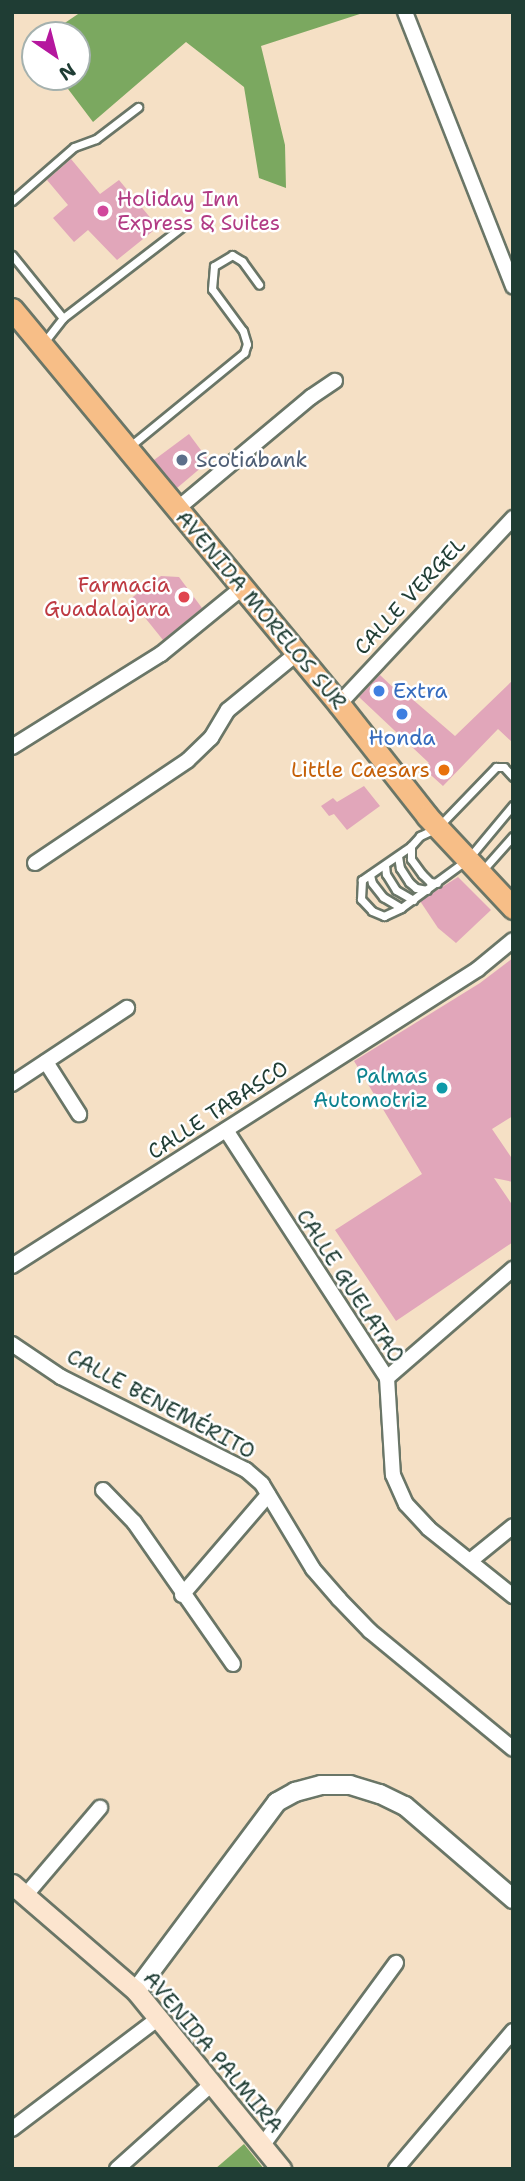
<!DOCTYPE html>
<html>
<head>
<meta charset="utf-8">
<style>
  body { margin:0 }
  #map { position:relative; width:525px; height:2181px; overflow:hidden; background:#f5e0c5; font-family:"Shantell Sans",sans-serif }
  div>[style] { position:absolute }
  .forest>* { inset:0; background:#7ba860 }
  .building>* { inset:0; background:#e1a6ba }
  .roads { filter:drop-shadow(2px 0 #6a7667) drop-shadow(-2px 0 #6a7667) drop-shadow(0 2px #6a7667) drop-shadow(0 -2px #6a7667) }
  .service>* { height:7px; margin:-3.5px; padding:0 3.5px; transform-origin:3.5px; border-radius:3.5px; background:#fff }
  .minor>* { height:14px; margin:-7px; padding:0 7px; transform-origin:7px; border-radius:7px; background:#fff }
  .tertiary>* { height:18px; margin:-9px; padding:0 9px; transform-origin:9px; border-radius:9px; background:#fff }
  .secondary>* { height:19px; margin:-9.5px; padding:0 9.5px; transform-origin:9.5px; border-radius:9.5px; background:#fce5cf }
  .primary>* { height:21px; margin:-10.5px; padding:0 10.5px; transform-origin:10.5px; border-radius:10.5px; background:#f7be87 }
  .dots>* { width:19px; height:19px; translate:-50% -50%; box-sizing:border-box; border:4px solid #fff; border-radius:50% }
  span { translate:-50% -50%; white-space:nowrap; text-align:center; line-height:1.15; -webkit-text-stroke:5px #fff; paint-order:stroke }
  .hotel-label { font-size:21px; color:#b23c85 }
  .left { translate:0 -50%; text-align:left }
  .service-label { font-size:21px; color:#4e5e75 }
  .health-label { font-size:21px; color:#be3a42 }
  .right { translate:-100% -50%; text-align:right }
  .street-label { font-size:21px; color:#1f3d34 }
  .shop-label { font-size:21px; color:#366cbe }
  .food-label { font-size:21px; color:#c56008 }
  .culture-label { font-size:21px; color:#0d838f }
  .frame { position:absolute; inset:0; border:14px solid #1f3d34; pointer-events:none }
  .north { position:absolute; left:21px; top:21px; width:70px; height:70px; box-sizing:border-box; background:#fff; border:2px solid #a5b1ae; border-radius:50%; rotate:145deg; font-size:19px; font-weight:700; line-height:28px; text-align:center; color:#1f3d34 }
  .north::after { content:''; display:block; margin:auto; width:24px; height:32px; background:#b5179e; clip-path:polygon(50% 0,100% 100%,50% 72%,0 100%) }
</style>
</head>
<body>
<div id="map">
  <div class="forest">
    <div style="clip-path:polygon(81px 12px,366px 12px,261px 46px,285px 145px,286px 188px,259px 178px,244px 87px,186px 42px,93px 122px,59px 77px,77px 77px,77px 35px,47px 35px)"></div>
    <div style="clip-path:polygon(244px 2144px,264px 2169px,215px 2169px)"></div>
  </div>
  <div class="building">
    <div style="clip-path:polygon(71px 159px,100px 194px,119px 180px,158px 227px,117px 260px,88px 230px,74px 242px,53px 218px,68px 205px,47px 180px)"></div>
    <div style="clip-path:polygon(189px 434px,209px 461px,177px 488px,154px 460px)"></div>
    <div style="clip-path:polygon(161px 576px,179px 577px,202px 608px,163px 640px,130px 599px)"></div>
    <div style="clip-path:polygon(380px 675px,401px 695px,404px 692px,455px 736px,513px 680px,513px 743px,498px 729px,443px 786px,423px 768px,429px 763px,359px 697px)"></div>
    <div style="clip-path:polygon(364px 786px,380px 806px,347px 830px,334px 814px,329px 816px,321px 806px,333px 798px,337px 802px)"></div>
    <div style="clip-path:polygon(458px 877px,491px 910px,456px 943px,438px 928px,420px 901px)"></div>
    <div style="clip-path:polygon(513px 958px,513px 1116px,492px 1129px,513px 1160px,513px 1182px,494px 1178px,513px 1206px,513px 1242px,396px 1321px,335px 1230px,422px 1174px,354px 1061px,480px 983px)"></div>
  </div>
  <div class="roads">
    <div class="service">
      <div style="left:12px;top:201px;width:82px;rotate:-41.1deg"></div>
      <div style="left:74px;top:147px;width:23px;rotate:-20deg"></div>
      <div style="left:96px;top:139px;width:53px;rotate:-37.3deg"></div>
      <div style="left:12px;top:255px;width:81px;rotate:51deg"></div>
      <div style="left:63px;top:318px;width:33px;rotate:128deg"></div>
      <div style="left:63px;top:318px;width:153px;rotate:-37.5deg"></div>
      <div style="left:129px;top:447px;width:149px;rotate:-39.3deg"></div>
      <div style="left:244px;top:353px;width:9px;rotate:-72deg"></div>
      <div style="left:247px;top:344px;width:14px;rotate:-107deg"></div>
      <div style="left:243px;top:331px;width:52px;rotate:-126.4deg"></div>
      <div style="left:212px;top:289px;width:23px;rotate:-85deg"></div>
      <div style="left:214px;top:266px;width:21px;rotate:-31deg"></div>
      <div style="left:232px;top:255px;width:12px;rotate:31deg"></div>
      <div style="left:242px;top:261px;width:29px;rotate:54deg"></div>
      <div style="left:513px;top:777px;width:13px;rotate:-132deg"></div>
      <div style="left:504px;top:767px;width:8px;rotate:180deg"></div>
      <div style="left:496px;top:767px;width:85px;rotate:134deg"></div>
      <div style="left:437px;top:828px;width:19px;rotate:155deg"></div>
      <div style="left:420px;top:836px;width:13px;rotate:132deg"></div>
      <div style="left:411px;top:846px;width:60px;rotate:145.2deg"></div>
      <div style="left:362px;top:880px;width:19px;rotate:93deg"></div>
      <div style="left:361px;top:899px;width:16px;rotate:47deg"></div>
      <div style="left:372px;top:911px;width:13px;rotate:23deg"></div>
      <div style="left:384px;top:916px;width:19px;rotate:-25deg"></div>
      <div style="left:401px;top:908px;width:83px;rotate:-36.2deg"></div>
      <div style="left:468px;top:859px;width:70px;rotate:-50.2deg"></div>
      <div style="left:411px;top:846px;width:13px;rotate:90deg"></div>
      <div style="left:411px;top:859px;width:19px;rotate:54deg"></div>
      <div style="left:422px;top:874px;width:11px;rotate:45deg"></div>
      <div style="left:430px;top:882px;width:7px;rotate:8deg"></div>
      <div style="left:398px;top:856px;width:12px;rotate:81deg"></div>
      <div style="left:400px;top:868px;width:17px;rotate:57deg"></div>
      <div style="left:409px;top:882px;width:9px;rotate:41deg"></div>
      <div style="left:416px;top:888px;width:11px;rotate:10deg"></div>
      <div style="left:385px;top:865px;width:9px;rotate:84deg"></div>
      <div style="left:386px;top:874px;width:19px;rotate:58deg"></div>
      <div style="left:396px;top:890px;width:20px;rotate:30deg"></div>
      <div style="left:481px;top:872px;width:48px;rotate:-48.4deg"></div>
      <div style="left:370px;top:875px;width:8px;rotate:76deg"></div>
      <div style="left:372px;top:883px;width:18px;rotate:52deg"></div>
      <div style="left:383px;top:897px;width:21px;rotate:31deg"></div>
    </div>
    <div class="minor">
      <div style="left:405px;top:12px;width:295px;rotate:68.5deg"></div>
      <div style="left:177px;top:509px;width:175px;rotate:-39.9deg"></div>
      <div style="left:311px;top:397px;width:29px;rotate:-34deg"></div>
      <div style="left:339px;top:704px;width:255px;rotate:-46.9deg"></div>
      <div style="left:12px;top:747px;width:176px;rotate:-32deg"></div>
      <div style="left:161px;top:654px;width:104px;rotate:-39.2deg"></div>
      <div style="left:35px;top:863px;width:184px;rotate:-33.9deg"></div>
      <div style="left:188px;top:760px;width:32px;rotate:-44deg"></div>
      <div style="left:211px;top:738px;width:33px;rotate:-59deg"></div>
      <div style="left:228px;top:710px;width:87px;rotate:-39.4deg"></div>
      <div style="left:46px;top:1062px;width:62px;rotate:57.6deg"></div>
      <div style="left:12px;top:1084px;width:138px;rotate:-33.5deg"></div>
      <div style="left:226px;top:1130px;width:296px;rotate:57deg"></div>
      <div style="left:387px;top:1378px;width:97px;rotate:86.5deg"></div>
      <div style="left:393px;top:1475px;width:32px;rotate:66deg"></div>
      <div style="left:406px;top:1504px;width:33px;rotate:47deg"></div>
      <div style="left:428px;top:1528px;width:109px;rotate:38.7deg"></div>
      <div style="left:12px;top:1266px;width:553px;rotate:-32.51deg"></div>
      <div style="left:478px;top:969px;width:45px;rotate:-39.6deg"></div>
      <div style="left:12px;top:1344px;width:59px;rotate:34deg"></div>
      <div style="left:61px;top:1377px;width:207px;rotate:26.7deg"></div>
      <div style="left:246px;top:1470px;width:21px;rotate:41deg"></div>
      <div style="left:262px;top:1484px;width:99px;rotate:59deg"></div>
      <div style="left:313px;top:1569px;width:40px;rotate:49deg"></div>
      <div style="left:339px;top:1599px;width:45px;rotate:45.9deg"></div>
      <div style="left:370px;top:1631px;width:185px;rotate:39.5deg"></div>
      <div style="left:387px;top:1378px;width:167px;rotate:-40.9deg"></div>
      <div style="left:103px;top:1490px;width:45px;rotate:45.9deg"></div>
      <div style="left:134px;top:1522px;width:173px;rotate:55.1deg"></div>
      <div style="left:470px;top:1561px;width:55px;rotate:-39.1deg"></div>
      <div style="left:182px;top:1595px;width:132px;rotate:-49.3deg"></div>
      <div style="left:25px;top:1896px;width:116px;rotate:-49.6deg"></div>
      <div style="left:12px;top:2129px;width:184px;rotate:-37.1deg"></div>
      <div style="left:262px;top:2146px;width:227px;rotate:-53.8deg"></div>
      <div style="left:117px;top:2169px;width:129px;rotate:-41.9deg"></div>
      <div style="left:396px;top:2169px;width:181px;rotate:-49.7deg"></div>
    </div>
    <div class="tertiary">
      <div style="left:136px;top:1991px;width:236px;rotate:-53.3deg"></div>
      <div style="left:277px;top:1802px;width:21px;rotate:-29deg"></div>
      <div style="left:295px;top:1792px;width:27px;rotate:-15deg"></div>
      <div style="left:321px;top:1785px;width:29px"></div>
      <div style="left:350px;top:1785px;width:31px;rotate:17deg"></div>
      <div style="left:380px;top:1794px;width:28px;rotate:26deg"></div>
      <div style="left:405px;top:1806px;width:143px;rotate:40.7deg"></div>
    </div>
    <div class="secondary">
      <div style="left:12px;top:1884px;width:164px;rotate:40.8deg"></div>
      <div style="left:136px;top:1991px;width:230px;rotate:50.8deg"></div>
    </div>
    <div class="primary">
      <div style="left:12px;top:309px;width:513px;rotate:50.38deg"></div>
      <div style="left:339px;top:704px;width:142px;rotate:51.8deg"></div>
      <div style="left:427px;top:816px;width:126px;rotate:46.9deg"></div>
    </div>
  </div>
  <div class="dots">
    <div style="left:103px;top:211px;background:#d1479c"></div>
    <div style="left:182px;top:460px;background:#5c6f8a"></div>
    <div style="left:184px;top:597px;background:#e0444e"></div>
    <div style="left:379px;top:691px;background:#3f7fe0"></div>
    <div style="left:402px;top:714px;background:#3f7fe0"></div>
    <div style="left:444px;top:770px;background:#e8710a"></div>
    <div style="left:442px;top:1088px;background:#0f9aa8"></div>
  </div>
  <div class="hotel-label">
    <span class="left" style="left:117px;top:211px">Holiday Inn<br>Express &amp; Suites</span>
  </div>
  <div class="service-label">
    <span class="left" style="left:196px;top:460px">Scotiabank</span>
  </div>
  <div class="health-label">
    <span class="right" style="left:170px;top:597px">Farmacia<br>Guadalajara</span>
  </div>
  <div class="street-label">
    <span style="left:410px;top:596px;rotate:-47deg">CALLE VERGEL</span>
    <span style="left:261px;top:610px;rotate:50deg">AVENIDA MORELOS SUR</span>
    <span style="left:218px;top:1110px;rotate:-33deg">CALLE TABASCO</span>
    <span style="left:350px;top:1286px;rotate:57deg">CALLE GUELATAO</span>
    <span style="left:161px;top:1404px;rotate:28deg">CALLE BENEMÉRITO</span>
    <span style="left:213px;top:2052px;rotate:50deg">AVENIDA PALMIRA</span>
  </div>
  <div class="shop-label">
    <span class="left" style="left:393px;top:691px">Extra</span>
    <span style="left:402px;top:738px">Honda</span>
  </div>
  <div class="food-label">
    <span class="right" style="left:430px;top:770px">Little Caesars</span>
  </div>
  <div class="culture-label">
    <span class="right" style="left:428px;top:1088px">Palmas<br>Automotriz</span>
  </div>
  <div class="frame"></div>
  <div class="north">N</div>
</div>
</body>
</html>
